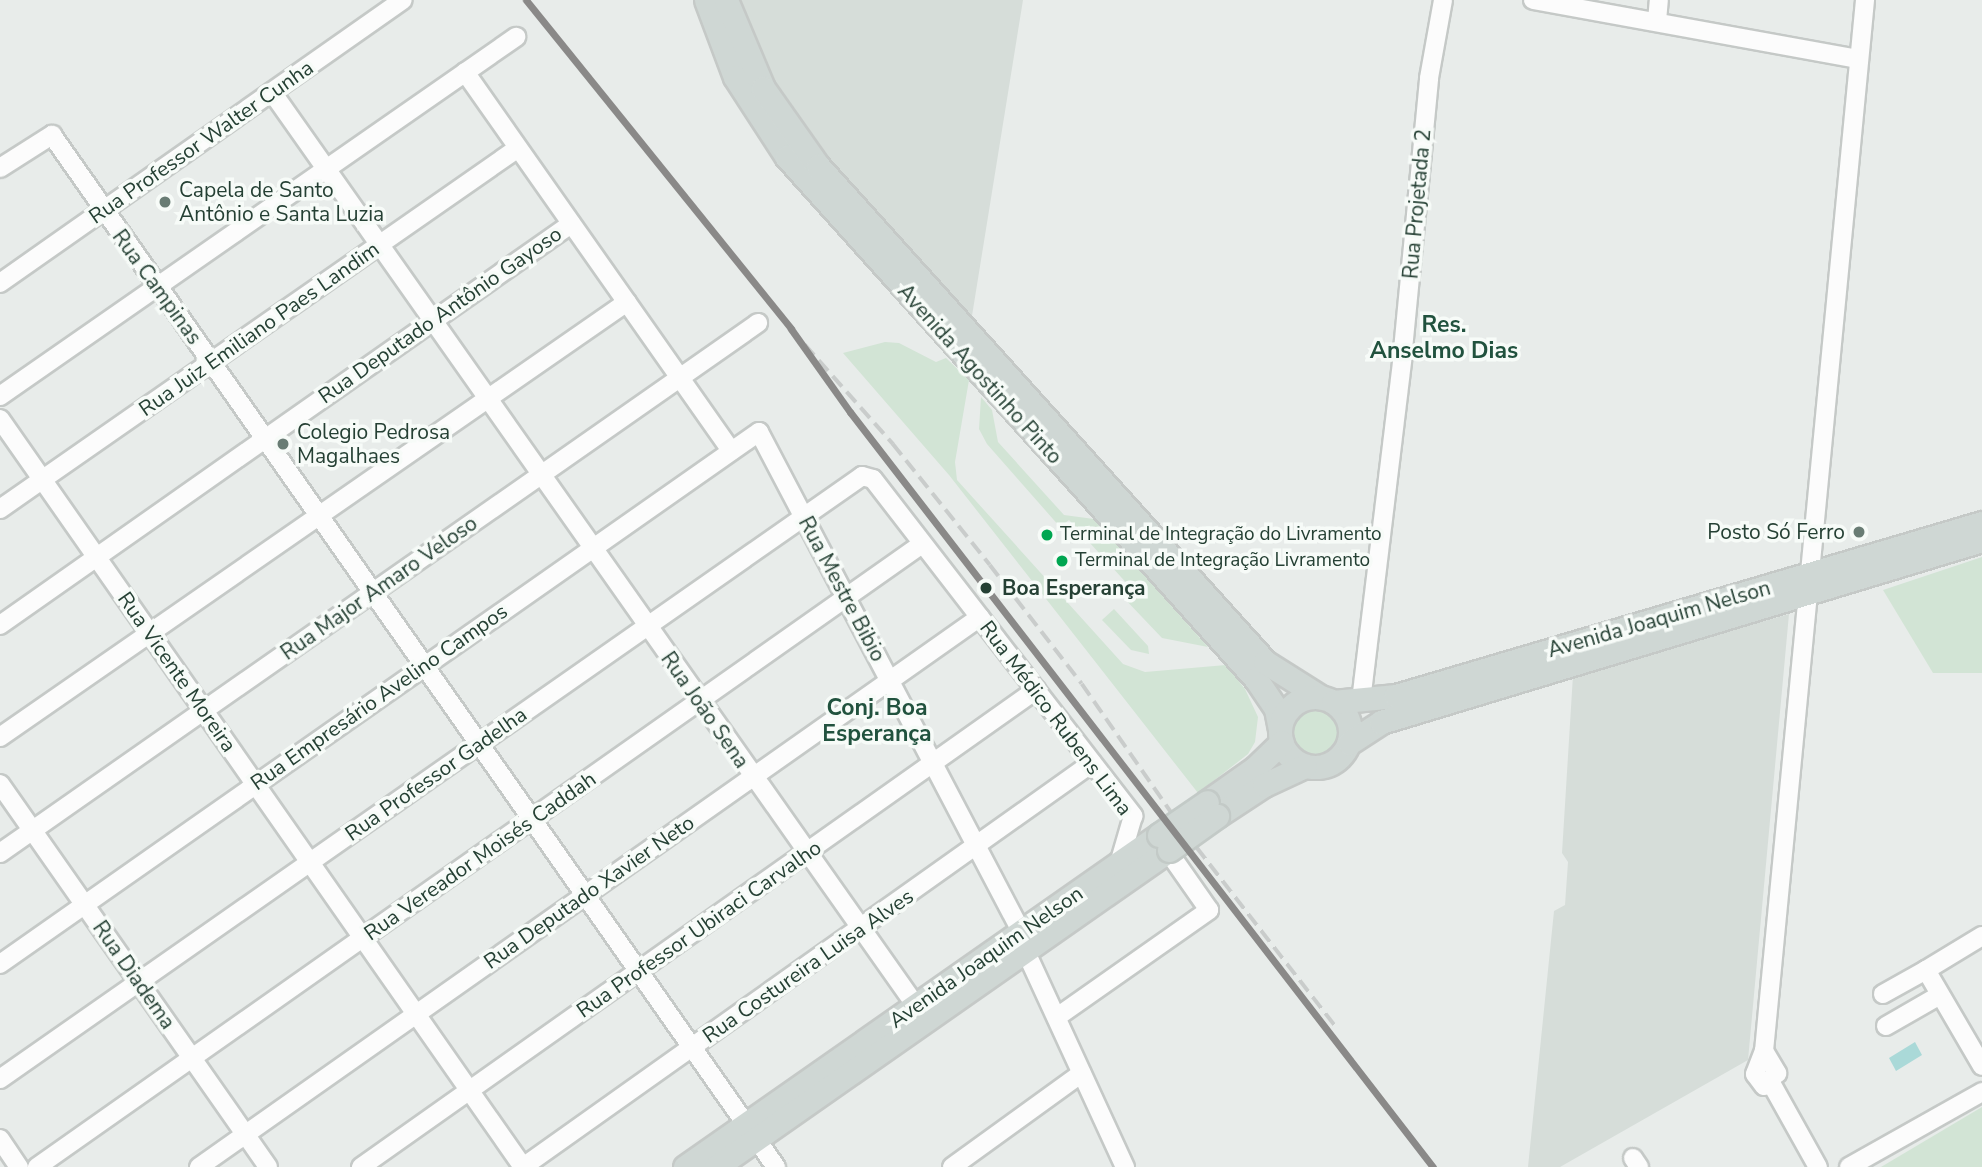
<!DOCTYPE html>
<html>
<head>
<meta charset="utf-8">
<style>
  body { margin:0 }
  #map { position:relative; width:1982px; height:1167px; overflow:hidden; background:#e8ecea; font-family:"Nunito Sans",sans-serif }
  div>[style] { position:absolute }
  .built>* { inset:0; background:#d6ddd9 }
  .green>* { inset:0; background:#d2e4d5 }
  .round { border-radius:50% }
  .water>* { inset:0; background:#aad9d8 }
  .roads { filter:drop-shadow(2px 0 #c5c9c7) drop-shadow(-2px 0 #c5c9c7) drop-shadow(0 2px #c5c9c7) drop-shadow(0 -2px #c5c9c7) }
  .minor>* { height:18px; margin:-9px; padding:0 9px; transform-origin:9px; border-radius:9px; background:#fcfcfc }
  .major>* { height:23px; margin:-11.5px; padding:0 11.5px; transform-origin:11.5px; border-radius:11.5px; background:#cfd7d4 }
  .major>.ring { margin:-11.5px; padding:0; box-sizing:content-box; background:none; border:23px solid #cfd7d4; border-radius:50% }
  .rail>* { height:3.5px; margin-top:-1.75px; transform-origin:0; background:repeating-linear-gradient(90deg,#c9cccb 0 14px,transparent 0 21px) }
  .bridges { filter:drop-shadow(2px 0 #c3cac7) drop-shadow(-2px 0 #c3cac7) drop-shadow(0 2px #c3cac7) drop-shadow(0 -2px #c3cac7) }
  .major-bridge>* { height:23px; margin:-11.5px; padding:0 11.5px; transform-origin:11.5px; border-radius:11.5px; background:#cfd7d4 }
  .rail-1>* { height:7px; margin:-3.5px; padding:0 3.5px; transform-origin:3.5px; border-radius:3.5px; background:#8a8988 }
  .dots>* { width:19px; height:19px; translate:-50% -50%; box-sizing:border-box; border:4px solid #f7fbf8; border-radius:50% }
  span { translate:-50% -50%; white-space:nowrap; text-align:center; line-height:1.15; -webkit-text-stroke:7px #f7fbf8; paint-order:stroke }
  .bus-label { font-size:19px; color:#254034 }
  .left { translate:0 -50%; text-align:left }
  .street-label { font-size:21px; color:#254034 }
  .poi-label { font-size:21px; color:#254034 }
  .right { translate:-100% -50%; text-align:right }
  .stop-label { font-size:21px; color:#254034; font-weight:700 }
  .neighbourhood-label { font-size:23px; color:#21523e; font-weight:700 }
</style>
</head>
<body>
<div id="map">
  <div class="built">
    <div style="clip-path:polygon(736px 0,1023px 0,971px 322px,816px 143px,774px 83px)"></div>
    <div style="clip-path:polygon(1789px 614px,1748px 1060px,1560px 1167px,1528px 1167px,1554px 911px,1565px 905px,1568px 862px,1562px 853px,1573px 675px)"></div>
  </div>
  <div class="green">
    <div style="clip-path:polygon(885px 342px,899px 343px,936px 362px,946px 358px,969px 380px,955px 462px,957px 480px,1123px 664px,1145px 672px,1226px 665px,1245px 689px,1258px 717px,1255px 742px,1248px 754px,1198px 793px,949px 475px,843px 353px)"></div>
    <div style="clip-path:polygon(981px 397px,992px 410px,998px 442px,1064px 515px,1094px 519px,1208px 647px,1162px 638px,1122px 596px,1131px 588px,1069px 520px,1060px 527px,987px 444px,979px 429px)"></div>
    <div style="clip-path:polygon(1982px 557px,1982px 673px,1933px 673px,1883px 590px)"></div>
    <div style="clip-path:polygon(1114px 609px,1148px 646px,1149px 654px,1131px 650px,1102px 620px)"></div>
    <div class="round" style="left:1286px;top:705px;width:58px;height:58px"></div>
    <div style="clip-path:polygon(1982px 1107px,1982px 1167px,1881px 1167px)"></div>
  </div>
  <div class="water">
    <div style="clip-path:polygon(1915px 1042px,1922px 1055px,1896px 1071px,1889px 1058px)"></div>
  </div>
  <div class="roads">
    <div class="minor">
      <div style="left:1533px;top:0;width:331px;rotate:10.3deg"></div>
      <div style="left:1657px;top:21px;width:21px;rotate:-85deg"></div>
      <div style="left:465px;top:72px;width:463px;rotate:54.9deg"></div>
      <div style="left:272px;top:92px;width:1130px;rotate:54.83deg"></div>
      <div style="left:0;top:168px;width:62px;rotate:-32.4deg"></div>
      <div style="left:52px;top:135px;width:1261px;rotate:54.95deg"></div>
      <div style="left:0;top:283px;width:492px;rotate:-35.1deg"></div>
      <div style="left:0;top:396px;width:629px;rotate:-34.83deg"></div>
      <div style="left:0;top:419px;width:913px;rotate:55.04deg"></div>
      <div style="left:523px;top:1167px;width:698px;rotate:-35.38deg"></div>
      <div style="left:0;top:509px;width:631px;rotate:-34.87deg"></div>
      <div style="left:0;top:625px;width:698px;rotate:-35.08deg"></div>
      <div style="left:1361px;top:701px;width:343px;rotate:-83.1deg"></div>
      <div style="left:1402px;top:360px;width:283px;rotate:-84.5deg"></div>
      <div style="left:1429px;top:78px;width:79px;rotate:-79.8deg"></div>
      <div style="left:0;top:737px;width:763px;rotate:-34.75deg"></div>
      <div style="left:0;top:784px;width:467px;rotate:55deg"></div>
      <div style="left:0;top:853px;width:925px;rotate:-34.96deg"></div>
      <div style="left:1982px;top:936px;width:66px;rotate:148.7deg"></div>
      <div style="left:1926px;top:970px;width:111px;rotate:59.7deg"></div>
      <div style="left:1026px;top:952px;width:237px;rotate:65.3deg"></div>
      <div style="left:0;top:964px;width:927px;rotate:-35.03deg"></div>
      <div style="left:759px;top:432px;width:566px;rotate:62.3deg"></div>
      <div style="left:1883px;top:994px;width:49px;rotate:-29.2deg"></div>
      <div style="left:1057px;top:1017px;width:186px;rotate:-35.1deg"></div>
      <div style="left:1209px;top:910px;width:61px;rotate:-125deg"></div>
      <div style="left:1886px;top:1026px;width:62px;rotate:-29.9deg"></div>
      <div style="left:1764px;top:1051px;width:26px;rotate:59deg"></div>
      <div style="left:1777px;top:1073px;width:18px;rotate:135deg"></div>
      <div style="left:1764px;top:1086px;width:15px;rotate:-127deg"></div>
      <div style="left:1755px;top:1074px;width:25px;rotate:-69deg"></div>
      <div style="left:1764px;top:1051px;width:1056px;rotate:-84.51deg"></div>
      <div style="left:0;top:1079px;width:1052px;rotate:-34.97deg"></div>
      <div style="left:862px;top:476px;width:11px;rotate:15deg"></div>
      <div style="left:873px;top:479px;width:426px;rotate:52.3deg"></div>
      <div style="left:1133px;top:816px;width:50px;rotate:106.3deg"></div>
      <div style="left:1771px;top:1083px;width:96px;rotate:60.8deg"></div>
      <div style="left:0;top:1139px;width:34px;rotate:56deg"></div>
      <div style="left:1633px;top:1158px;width:11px;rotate:56deg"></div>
      <div style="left:37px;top:1167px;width:1082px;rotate:-35.14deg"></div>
      <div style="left:199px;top:1167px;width:955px;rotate:-35.15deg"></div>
      <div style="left:361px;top:1167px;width:827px;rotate:-35.25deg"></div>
      <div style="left:952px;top:1167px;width:160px;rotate:-35.9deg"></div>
      <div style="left:1849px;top:1167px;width:153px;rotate:-29.4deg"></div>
    </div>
    <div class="major">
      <div style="left:706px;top:0;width:82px;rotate:69.4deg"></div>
      <div style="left:735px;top:77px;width:95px;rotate:57deg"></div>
      <div style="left:787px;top:157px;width:702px;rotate:48.06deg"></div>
      <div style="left:1256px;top:679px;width:36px;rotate:56deg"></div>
      <div style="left:1276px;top:709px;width:20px;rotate:79deg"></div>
      <div style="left:726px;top:0;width:95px;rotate:67.2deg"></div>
      <div style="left:763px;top:88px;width:95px;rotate:54.8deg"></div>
      <div style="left:818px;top:166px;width:668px;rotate:47.97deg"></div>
      <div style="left:1265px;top:662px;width:67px;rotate:32.3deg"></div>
      <div class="ring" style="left:1280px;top:697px;width:47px;height:47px"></div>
      <div style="left:1333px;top:702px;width:63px;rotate:-5.4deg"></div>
      <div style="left:1396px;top:696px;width:611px;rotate:-16.45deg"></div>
      <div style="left:1349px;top:743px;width:38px;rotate:-33deg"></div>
      <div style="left:1381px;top:722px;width:628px;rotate:-16.85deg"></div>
      <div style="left:1207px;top:802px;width:59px;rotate:-35.3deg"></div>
      <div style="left:1255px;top:768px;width:37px;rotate:-44deg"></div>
      <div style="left:1217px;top:816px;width:56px;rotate:-33.4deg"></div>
      <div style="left:1264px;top:785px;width:45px;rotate:-24.9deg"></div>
      <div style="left:685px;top:1167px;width:579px;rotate:-35.01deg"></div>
      <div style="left:716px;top:1167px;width:553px;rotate:-34.98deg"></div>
    </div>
  </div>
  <div class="rail">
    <div style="left:791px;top:329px;width:154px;rotate:48.4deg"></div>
    <div style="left:893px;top:444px;width:155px;rotate:51.3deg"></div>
    <div style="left:990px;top:565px;width:150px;rotate:52.3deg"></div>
    <div style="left:1082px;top:684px;width:179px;rotate:55.2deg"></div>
    <div style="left:1184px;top:831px;width:248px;rotate:52.2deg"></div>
  </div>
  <div class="bridges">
    <div class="major-bridge">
      <div style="left:1159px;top:835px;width:58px;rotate:-34.5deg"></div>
      <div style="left:1169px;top:850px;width:59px;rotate:-35.3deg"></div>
    </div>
  </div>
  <div class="rail-1">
    <div style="left:526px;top:0;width:422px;rotate:51.1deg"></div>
    <div style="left:791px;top:329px;width:102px;rotate:54.6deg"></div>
    <div style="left:850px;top:412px;width:954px;rotate:52.33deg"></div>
  </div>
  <div class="dots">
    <div style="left:165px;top:202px;background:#697c74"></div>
    <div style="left:283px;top:444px;background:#697c74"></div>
    <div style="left:1859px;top:532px;background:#697c74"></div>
    <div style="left:1047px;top:535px;background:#00a651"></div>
    <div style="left:1062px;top:561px;background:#00a651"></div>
    <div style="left:986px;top:588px;background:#254034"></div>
  </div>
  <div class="bus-label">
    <span class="left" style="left:1060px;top:535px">Terminal de Integração do Livramento</span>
    <span class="left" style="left:1075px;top:561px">Terminal de Integração Livramento</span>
  </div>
  <div class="street-label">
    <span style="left:201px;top:142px;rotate:-35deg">Rua Professor Walter Cunha</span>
    <span style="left:1417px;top:204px;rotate:-85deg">Rua Projetada 2</span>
    <span style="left:157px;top:287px;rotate:54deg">Rua Campinas</span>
    <span style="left:440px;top:315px;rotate:-35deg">Rua Deputado Antônio Gayoso</span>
    <span style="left:259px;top:329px;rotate:-35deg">Rua Juiz Emiliano Paes Landim</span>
    <span style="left:980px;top:374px;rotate:48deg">Avenida Agostinho Pinto</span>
    <span style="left:379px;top:588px;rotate:-35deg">Rua Major Amaro Veloso</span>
    <span style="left:842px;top:589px;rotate:62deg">Rua Mestre Bibio</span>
    <span style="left:1659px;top:619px;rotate:-16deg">Avenida Joaquim Nelson</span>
    <span style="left:177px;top:672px;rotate:55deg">Rua Vicente Moreira</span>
    <span style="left:379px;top:697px;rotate:-35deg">Rua Empresário Avelino Campos</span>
    <span style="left:705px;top:710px;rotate:55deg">Rua João Sena</span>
    <span style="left:1056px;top:718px;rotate:53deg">Rua Médico Rubens Lima</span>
    <span style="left:436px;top:774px;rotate:-35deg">Rua Professor Gadelha</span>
    <span style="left:480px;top:856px;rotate:-35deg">Rua Vereador Moisés Caddah</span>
    <span style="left:589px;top:892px;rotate:-35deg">Rua Deputado Xavier Neto</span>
    <span style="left:699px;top:929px;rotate:-35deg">Rua Professor Ubiraci Carvalho</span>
    <span style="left:986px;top:957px;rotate:-35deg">Avenida Joaquim Nelson</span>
    <span style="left:808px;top:966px;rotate:-35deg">Rua Costureira Luisa Alves</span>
    <span style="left:134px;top:975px;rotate:55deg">Rua Diadema</span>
  </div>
  <div class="poi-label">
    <span class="left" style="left:179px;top:202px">Capela de Santo<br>Antônio e Santa Luzia</span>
    <span class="left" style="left:297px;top:444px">Colegio Pedrosa<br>Magalhaes</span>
    <span class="right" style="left:1845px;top:532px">Posto Só Ferro</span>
  </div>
  <div class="stop-label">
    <span class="left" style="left:1002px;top:588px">Boa Esperança</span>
  </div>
  <div class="neighbourhood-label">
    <span style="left:1444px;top:338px">Res.<br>Anselmo Dias</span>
    <span style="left:877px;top:721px">Conj. Boa<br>Esperança</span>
  </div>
</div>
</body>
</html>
